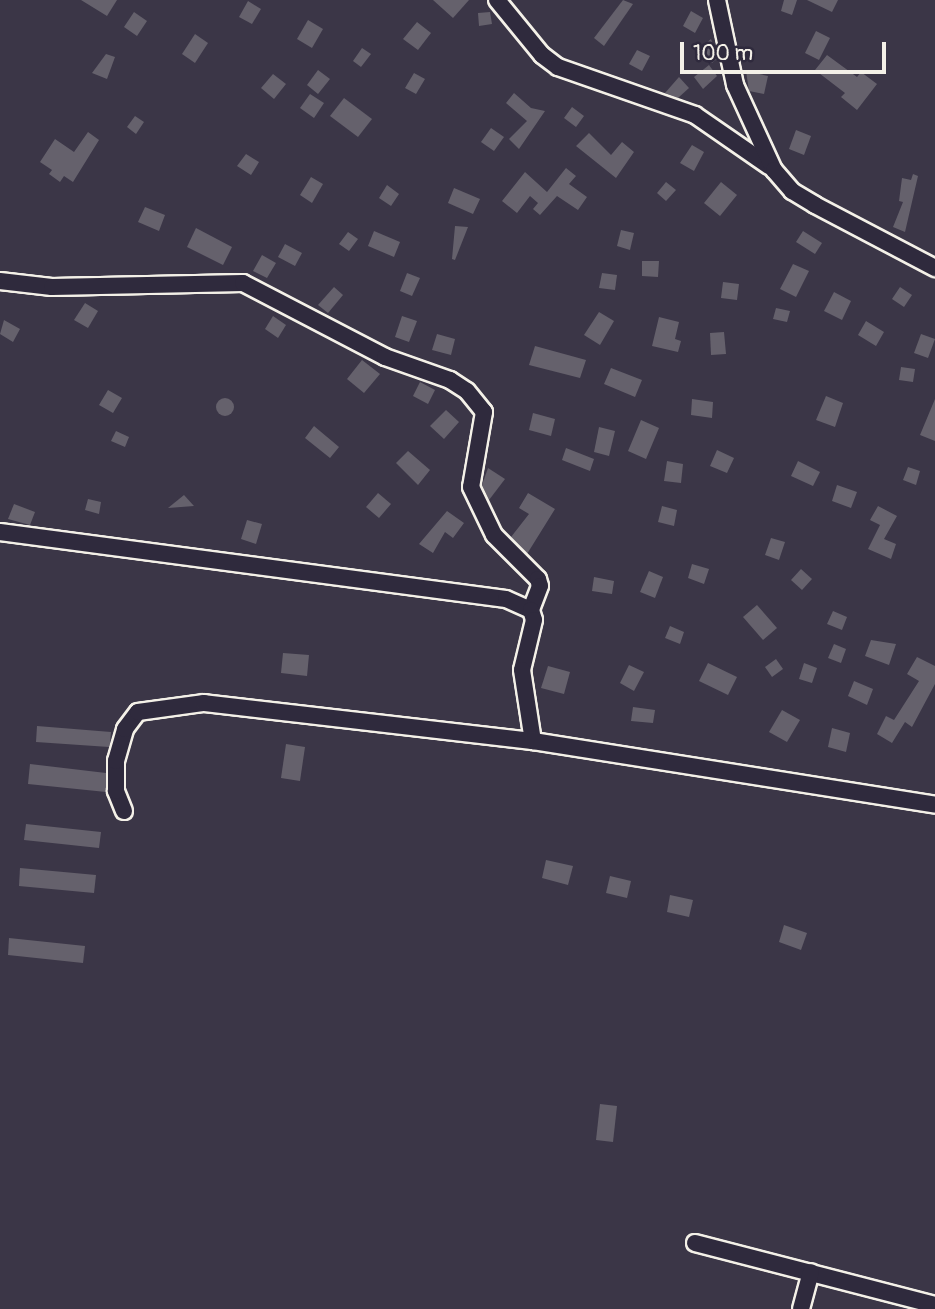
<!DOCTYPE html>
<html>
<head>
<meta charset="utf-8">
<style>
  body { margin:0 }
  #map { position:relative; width:935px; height:1309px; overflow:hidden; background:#3b3647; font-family:Pangolin,sans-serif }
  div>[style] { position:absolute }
  .building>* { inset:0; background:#65616c }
  .round { border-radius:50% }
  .roads { filter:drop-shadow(2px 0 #f4f1e8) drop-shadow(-2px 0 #f4f1e8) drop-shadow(0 2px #f4f1e8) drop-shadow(0 -2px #f4f1e8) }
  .minor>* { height:16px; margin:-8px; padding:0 8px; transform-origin:8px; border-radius:8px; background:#2f2a3d }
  span { translate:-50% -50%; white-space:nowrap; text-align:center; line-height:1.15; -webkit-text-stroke:5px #2f2a3d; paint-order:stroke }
  .scale { position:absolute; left:680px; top:42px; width:206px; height:32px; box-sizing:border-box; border:4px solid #f4f1e8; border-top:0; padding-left:9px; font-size:21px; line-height:24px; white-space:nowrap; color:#f4f1e8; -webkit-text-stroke:5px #2f2a3d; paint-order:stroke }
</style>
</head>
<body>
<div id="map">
  <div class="building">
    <div style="clip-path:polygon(81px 0,117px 0,107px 16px)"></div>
    <div style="clip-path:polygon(433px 0,469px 0,453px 18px)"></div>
    <div style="clip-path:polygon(623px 0,633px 4px,604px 46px,594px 38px)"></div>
    <div style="clip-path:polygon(784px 0,797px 0,792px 15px,781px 11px)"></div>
    <div style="clip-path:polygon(807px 0,838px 0,832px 12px)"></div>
    <div style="clip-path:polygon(248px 1px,261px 9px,252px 24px,239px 17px)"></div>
    <div style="clip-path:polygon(691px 11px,703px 18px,695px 33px,683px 26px)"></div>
    <div style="clip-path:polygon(134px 12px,147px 21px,137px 36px,124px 27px)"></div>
    <div style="clip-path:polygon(490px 12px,492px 24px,479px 26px,478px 13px)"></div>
    <div style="clip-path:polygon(308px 20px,323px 29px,312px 48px,297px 39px)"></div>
    <div style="clip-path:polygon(417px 22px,431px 33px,418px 50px,403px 39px)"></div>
    <div style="clip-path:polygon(816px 31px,830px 38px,819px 60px,805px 53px)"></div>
    <div style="clip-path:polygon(195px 34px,208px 43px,195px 63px,182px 54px)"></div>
    <div style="clip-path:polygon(711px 39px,718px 58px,712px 63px,700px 48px)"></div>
    <div style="clip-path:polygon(362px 48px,371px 54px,361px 67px,353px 61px)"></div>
    <div style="clip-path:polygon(637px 50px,650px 56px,642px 71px,629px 64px)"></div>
    <div style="clip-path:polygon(106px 54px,115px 57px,107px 79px,92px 73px)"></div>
    <div style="clip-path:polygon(827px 55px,857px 77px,861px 72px,877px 84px,857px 110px,841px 97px,845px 93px,815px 70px)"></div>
    <div style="clip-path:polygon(709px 65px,717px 76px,703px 89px,694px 77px)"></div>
    <div style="clip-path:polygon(318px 70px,330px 79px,318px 94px,307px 85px)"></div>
    <div style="clip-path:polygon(746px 71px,768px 76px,764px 94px,749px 91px)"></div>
    <div style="clip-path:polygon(414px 73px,425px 79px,416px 94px,405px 88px)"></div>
    <div style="clip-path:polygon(273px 74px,286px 84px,274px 99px,261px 88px)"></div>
    <div style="clip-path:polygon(679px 77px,689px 88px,678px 98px,665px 93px)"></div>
    <div style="clip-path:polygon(514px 93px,531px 108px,545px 111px,519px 149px,509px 139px,527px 121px,506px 103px)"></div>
    <div style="clip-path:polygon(310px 94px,324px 103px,314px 118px,300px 108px)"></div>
    <div style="clip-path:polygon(344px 98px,372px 119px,358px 137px,330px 116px)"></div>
    <div style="clip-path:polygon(572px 107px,584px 116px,576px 127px,564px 118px)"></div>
    <div style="clip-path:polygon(135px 116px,144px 122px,136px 134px,127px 127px)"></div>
    <div style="clip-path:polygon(491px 128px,504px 137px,494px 151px,481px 142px)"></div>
    <div style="clip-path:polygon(796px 130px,811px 136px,804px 155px,789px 149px)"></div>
    <div style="clip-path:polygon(88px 132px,99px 140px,73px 182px,64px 176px,60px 182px,49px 174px,52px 170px,40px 162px,55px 139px,74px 152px)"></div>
    <div style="clip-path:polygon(589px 133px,611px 155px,622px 142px,634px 152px,616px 178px,576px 146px)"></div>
    <div style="clip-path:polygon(692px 145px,704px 152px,694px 171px,680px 163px)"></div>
    <div style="clip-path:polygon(246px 154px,259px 162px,251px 175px,237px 166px)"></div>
    <div style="clip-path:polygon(566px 168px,576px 176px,569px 184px,587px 197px,578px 210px,557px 196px,540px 215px,533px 209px,538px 203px,530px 196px,517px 213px,502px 201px,525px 172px,547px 192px)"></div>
    <div style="clip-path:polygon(913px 174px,918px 176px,905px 232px,893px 227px,903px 202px,899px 201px,902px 178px,911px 180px)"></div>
    <div style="clip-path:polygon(311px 177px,323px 184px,312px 203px,300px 195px)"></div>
    <div style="clip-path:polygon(666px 182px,676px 190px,666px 201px,657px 193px)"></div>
    <div style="clip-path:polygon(721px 182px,737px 195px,720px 216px,704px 203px)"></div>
    <div style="clip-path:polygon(387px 185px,399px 194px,391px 206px,379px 198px)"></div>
    <div style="clip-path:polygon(454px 188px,480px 199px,473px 214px,448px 203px)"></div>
    <div style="clip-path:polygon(145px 207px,165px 215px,159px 231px,138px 222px)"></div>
    <div style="clip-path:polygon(455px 226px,468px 227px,455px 260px,452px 259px)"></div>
    <div style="clip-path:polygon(196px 228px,232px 247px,223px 265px,187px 247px)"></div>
    <div style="clip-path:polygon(621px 230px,634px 233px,630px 250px,617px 246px)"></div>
    <div style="clip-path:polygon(374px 231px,400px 242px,394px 257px,368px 246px)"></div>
    <div style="clip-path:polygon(803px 231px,822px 243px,815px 254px,796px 242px)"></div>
    <div style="clip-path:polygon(348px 232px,358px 239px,349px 251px,339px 244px)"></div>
    <div style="clip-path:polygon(285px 244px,302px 253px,295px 266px,278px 257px)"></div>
    <div style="clip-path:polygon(262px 255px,276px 263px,267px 278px,253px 271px)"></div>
    <div style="clip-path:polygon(642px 261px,659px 261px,658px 277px,642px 276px)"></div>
    <div style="clip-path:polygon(793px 264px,809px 271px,796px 297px,780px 289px)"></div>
    <div style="clip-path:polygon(407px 273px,420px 278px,412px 296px,400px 291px)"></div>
    <div style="clip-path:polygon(602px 273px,617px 275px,615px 290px,599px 288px)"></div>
    <div style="clip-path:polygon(723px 282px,739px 284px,737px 300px,721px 298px)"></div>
    <div style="clip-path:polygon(334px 287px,343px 295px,328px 313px,318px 305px)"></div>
    <div style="clip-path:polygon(900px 287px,912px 295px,904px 307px,892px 299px)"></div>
    <div style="clip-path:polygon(834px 292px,851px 301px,842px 320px,824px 311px)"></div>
    <div style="clip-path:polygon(85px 303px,98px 311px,88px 328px,74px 320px)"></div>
    <div style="clip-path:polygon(776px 308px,790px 311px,787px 322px,773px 319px)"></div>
    <div style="clip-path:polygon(599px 312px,614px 321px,600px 345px,584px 335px)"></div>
    <div style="clip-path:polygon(273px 316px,286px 325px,278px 338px,265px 329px)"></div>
    <div style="clip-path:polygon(402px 316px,417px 321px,409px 342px,395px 337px)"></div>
    <div style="clip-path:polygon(659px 317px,679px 322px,675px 339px,681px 341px,678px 352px,652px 346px)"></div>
    <div style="clip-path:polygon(4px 320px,20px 329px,13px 342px,0 334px)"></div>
    <div style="clip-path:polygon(866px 321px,884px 332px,876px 346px,858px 335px)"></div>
    <div style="clip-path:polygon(724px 332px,726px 354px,711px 355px,710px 333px)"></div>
    <div style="clip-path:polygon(437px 334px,455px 339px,451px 355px,432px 350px)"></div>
    <div style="clip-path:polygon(921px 334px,935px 339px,928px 358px,914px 353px)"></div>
    <div style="clip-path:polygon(535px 346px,586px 360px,580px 378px,529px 365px)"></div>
    <div style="clip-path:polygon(362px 360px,380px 374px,364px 393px,347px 379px)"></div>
    <div style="clip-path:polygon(901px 367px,915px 369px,913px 382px,899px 380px)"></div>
    <div style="clip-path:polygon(611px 368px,642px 380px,635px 397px,604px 384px)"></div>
    <div style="clip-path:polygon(420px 382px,435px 390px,428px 404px,413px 396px)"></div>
    <div style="clip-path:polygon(108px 390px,122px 398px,113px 413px,99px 405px)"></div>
    <div style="clip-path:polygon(826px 396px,843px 403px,835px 427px,816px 420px)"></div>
    <div class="round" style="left:216px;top:398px;width:18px;height:18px"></div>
    <div style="clip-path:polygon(692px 399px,713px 402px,712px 418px,691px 415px)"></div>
    <div style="clip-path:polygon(935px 399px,935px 441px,920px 435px)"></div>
    <div style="clip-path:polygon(446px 410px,459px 422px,444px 439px,430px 426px)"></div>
    <div style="clip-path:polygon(533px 413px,555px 419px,551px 436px,529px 430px)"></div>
    <div style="clip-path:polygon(641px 420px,659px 428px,646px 459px,628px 451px)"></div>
    <div style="clip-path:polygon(314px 426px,339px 447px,330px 458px,305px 438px)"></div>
    <div style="clip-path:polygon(599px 427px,615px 431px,609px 456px,594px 452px)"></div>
    <div style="clip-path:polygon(116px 431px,129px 437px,125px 447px,111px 441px)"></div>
    <div style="clip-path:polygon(566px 448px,594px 459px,590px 471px,562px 460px)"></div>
    <div style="clip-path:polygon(717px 450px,734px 458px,727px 473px,710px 466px)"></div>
    <div style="clip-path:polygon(408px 451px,430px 470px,418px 485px,396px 463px)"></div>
    <div style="clip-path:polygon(667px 461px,683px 464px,681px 483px,664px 481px)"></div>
    <div style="clip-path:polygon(798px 461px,820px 472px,813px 486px,791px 476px)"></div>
    <div style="clip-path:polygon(908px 467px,920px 471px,916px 485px,903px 480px)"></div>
    <div style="clip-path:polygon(488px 468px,505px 479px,489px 500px,482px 485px)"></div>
    <div style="clip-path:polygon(837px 485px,857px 492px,851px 508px,832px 501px)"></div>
    <div style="clip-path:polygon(378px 493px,391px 504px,379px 518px,366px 507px)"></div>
    <div style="clip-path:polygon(528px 493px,555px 509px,527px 554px,511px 537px,529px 514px,519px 508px)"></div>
    <div style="clip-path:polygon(184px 495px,194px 506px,168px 508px)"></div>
    <div style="clip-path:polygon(88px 499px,101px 502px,99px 514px,85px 510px)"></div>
    <div style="clip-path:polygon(14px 504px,35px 512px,30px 525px,8px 519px)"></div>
    <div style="clip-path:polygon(662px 506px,677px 510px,674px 526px,658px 522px)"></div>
    <div style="clip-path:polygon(878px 506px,897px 516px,884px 539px,896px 544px,891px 559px,868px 549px,880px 525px,870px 520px)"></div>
    <div style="clip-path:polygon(447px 511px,464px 523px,453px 538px,445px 532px,433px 553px,419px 544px)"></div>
    <div style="clip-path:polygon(247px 520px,262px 524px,256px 544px,241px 539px)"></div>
    <div style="clip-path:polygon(771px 538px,785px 542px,779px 560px,765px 555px)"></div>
    <div style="clip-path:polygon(692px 564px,709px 569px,704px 584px,688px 578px)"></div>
    <div style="clip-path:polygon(801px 569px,812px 579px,802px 590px,791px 580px)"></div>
    <div style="clip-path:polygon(649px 571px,663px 577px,655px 598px,640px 592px)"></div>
    <div style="clip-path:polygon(594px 577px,614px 581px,612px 594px,592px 591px)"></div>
    <div style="clip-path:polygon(757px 605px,777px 628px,763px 640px,743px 617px)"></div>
    <div style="clip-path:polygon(833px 611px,847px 617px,842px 630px,827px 624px)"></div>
    <div style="clip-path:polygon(670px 626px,684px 632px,680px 644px,665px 638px)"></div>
    <div style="clip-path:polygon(871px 640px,896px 644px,889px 665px,865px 656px)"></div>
    <div style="clip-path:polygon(834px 644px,846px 649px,841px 663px,828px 658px)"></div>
    <div style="clip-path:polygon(283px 653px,309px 655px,307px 676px,281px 673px)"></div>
    <div style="clip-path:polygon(917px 657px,935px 666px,935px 684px,912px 727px,905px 722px,892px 743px,877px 734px,886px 716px,894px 720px,919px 681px,907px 674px)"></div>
    <div style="clip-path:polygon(776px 659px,783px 669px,772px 677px,765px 667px)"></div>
    <div style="clip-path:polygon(708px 663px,737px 677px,728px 695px,699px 681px)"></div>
    <div style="clip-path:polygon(804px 663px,817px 668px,812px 683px,799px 679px)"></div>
    <div style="clip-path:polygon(629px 665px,644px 672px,634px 691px,620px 683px)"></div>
    <div style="clip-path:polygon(548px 666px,570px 672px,564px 694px,541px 688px)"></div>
    <div style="clip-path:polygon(854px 681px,873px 689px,867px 705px,848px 696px)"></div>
    <div style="clip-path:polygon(633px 707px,655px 710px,653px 723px,631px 721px)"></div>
    <div style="clip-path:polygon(782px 710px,800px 720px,787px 742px,769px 732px)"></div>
    <div style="clip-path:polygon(37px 726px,111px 732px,110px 744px,109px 747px,36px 742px)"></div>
    <div style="clip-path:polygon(832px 728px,850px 733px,846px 752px,828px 747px)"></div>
    <div style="clip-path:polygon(286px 744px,305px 747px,300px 781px,281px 778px)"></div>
    <div style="clip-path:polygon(30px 764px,106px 773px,106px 792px,28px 784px)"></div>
    <div style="clip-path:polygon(26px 824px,101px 832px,99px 848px,24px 840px)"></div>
    <div style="clip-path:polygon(546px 860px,573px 866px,568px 885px,542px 878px)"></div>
    <div style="clip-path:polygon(20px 868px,96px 875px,94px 893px,19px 886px)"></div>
    <div style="clip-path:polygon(610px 876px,631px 881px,627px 898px,606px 893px)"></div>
    <div style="clip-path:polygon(670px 895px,693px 900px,689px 917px,667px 912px)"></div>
    <div style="clip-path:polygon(784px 925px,807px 933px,801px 950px,779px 942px)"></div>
    <div style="clip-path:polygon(9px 938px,85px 946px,83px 963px,8px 955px)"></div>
    <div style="clip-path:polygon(600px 1104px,617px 1106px,613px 1142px,596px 1140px)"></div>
  </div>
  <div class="roads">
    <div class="minor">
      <div style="left:497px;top:0;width:71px;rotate:50.7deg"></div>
      <div style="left:542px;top:55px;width:20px;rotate:37deg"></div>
      <div style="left:558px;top:67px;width:145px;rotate:19.3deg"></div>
      <div style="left:695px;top:115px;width:90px;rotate:34.6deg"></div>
      <div style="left:717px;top:0;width:87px;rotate:78deg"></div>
      <div style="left:735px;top:85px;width:94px;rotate:65.4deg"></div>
      <div style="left:774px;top:170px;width:28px;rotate:49deg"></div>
      <div style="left:792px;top:191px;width:27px;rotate:31deg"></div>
      <div style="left:815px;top:205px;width:136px;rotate:27.7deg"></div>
      <div style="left:0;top:281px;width:52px;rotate:6.6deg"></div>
      <div style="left:52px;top:287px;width:191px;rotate:-1.2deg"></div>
      <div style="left:243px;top:283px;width:160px;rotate:27.5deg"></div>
      <div style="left:385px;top:357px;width:69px;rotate:19.5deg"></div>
      <div style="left:450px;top:380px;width:20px;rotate:33deg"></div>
      <div style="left:467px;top:391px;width:27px;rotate:51deg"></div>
      <div style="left:484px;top:412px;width:76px;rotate:99.8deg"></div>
      <div style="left:471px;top:487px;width:53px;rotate:64.4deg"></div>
      <div style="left:494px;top:535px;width:62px;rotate:45deg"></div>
      <div style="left:538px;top:579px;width:7px;rotate:74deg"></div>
      <div style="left:540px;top:586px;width:26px;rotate:111deg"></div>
      <div style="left:0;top:532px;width:510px;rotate:7.54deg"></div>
      <div style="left:506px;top:599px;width:27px;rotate:24deg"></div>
      <div style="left:531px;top:610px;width:10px;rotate:73deg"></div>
      <div style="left:534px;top:620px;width:51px;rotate:103.5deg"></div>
      <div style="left:522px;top:670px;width:72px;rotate:81.2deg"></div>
      <div style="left:124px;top:811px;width:22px;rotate:-112deg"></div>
      <div style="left:116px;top:791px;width:30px;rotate:-90deg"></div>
      <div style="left:116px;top:761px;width:33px;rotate:-74deg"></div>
      <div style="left:125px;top:729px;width:21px;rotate:-53deg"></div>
      <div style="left:138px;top:712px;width:67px;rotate:-7.8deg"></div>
      <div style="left:204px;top:703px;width:331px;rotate:6.6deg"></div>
      <div style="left:533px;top:741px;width:407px;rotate:9deg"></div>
      <div style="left:695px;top:1243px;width:248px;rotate:14.5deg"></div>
      <div style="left:801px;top:1309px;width:38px;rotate:-75deg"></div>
    </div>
  </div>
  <div class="scale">100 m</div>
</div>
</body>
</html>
